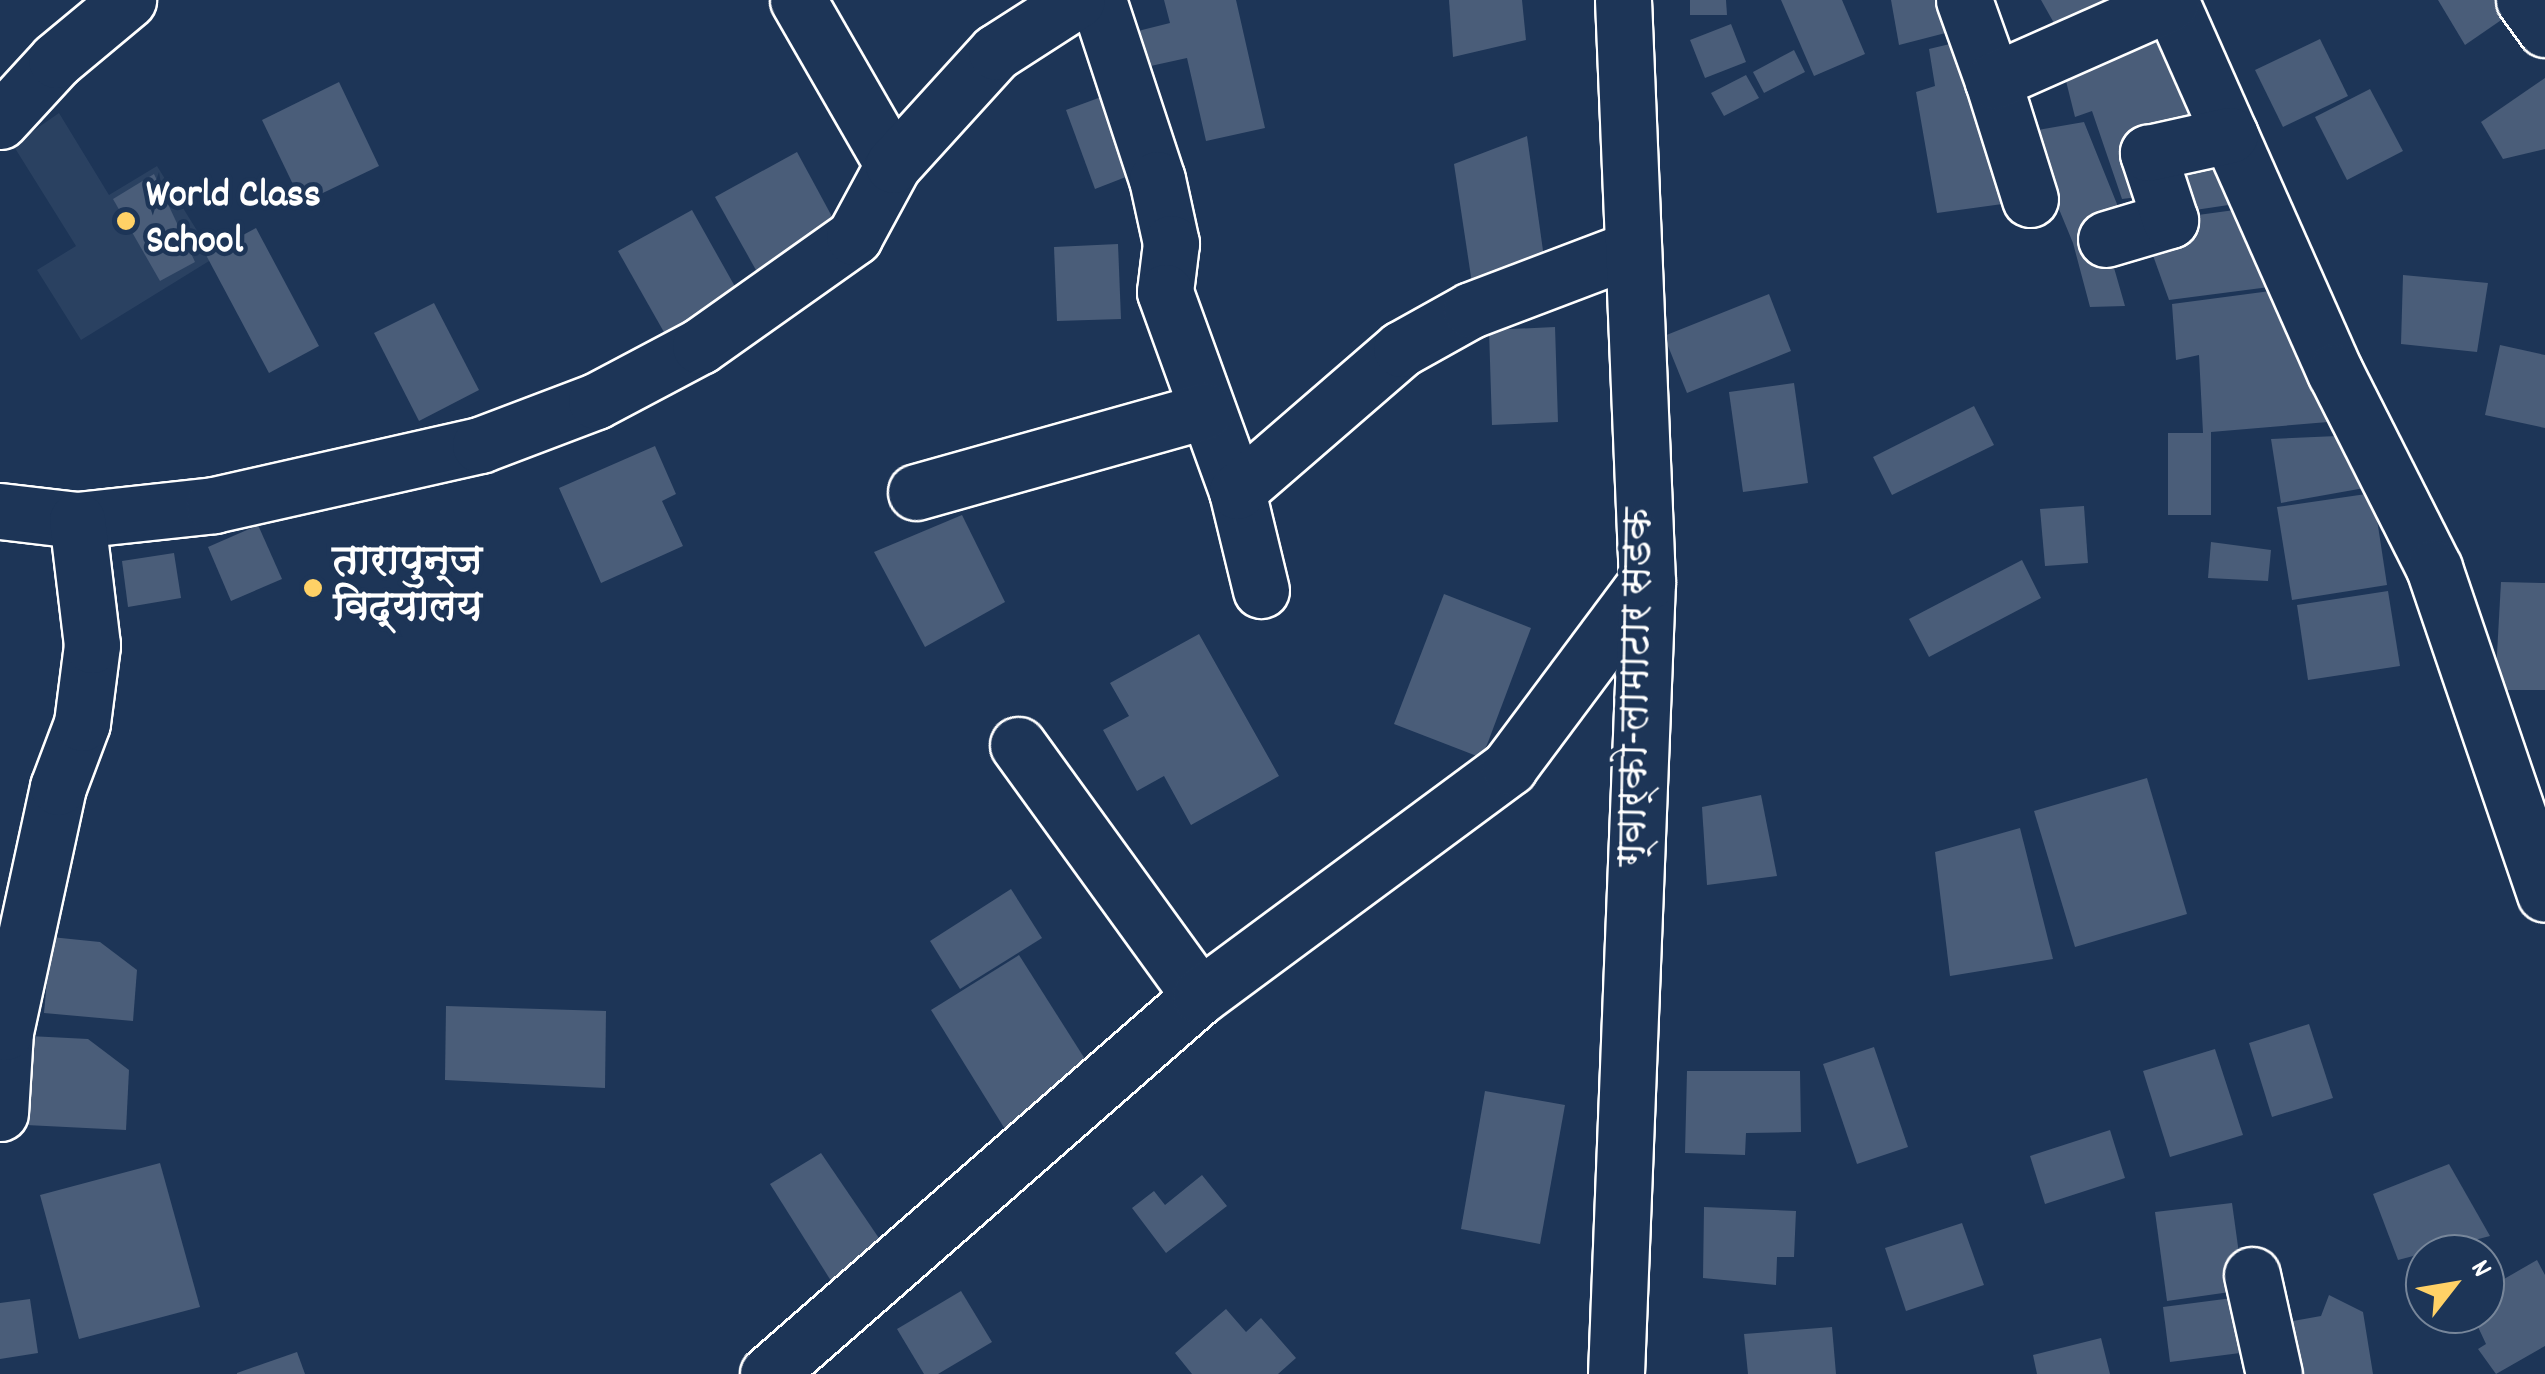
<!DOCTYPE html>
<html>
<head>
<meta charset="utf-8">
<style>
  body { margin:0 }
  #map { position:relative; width:2545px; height:1374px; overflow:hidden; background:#1d3557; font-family:Dekko,"Playpen Sans Deva",sans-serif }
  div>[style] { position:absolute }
  .built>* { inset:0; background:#2a4161 }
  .building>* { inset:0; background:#4a5d79 }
  .roads { filter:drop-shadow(2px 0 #fff) drop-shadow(-2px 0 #fff) drop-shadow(0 2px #fff) drop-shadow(0 -2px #fff) }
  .street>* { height:55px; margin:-27.5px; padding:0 27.5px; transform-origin:27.5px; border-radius:27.5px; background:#1d3557 }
  .secondary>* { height:55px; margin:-27.5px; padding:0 27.5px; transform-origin:27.5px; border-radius:27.5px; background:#1d3557 }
  .dots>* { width:28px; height:28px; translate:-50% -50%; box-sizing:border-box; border:5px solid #1d3557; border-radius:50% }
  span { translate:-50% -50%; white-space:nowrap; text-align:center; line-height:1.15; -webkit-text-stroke:9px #1d3557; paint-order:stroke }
  .poi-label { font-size:40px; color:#fff; font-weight:700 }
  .left { translate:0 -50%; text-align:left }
  .street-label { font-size:40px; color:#fff }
  .north { position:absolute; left:2405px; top:1234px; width:100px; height:100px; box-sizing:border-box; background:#1d3557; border:2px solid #77869a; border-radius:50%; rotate:59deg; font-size:28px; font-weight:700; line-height:40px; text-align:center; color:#fff }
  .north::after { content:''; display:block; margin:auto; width:35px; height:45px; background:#ffd166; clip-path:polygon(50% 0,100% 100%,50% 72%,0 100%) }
</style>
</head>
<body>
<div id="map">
  <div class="built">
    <div style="clip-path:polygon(59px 113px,109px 195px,157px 166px,214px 258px,81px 340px,37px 270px,76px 246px,13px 145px)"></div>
  </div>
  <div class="building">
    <div style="clip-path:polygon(1164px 0,1236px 0,1265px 128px,1206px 141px,1187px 58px,1146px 67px,1138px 31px,1170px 23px)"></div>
    <div style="clip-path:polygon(1449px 0,1522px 0,1526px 40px,1453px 57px)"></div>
    <div style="clip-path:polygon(1690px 0,1726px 0,1727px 15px,1690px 15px)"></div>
    <div style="clip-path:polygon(1781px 0,1842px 0,1865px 54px,1814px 76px)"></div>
    <div style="clip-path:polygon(1891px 0,1952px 0,1961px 29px,1899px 45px)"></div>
    <div style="clip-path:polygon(2041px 0,2152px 0,2064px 41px)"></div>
    <div style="clip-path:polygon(2438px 0,2501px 0,2510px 14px,2465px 45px)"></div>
    <div style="clip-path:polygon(2165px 18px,2214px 135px,2154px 195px,2122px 199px,2092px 111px,2075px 117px,2061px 61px)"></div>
    <div style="clip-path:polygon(1731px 24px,1746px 62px,1705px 78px,1690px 40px)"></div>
    <div style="clip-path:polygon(1971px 39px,2017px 202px,1937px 213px,1916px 92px,1935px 86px,1929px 49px)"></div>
    <div style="clip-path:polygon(2320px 39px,2348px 96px,2283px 127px,2255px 70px)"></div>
    <div style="clip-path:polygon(1794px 50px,1805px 72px,1764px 93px,1753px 72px)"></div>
    <div style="clip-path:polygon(1746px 75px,1759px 98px,1724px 116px,1711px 93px)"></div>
    <div style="clip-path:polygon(2545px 78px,2545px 149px,2503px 159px,2481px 122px)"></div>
    <div style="clip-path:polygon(339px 82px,379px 166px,302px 203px,262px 120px)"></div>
    <div style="clip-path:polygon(2370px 89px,2403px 151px,2347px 180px,2315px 117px)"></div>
    <div style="clip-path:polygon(1120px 90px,1149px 168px,1095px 189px,1066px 110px)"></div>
    <div style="clip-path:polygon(2084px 122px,2125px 224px,2104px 233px,2125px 306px,2090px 307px,2073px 243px,2027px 132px)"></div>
    <div style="clip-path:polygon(1527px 136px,1545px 265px,1473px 290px,1454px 164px)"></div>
    <div style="clip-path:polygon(2218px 143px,2242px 203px,2175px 213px,2154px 152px)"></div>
    <div style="clip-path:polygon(797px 152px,842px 235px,761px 279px,715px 197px)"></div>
    <div style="clip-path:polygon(154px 174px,195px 262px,160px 281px,113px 199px)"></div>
    <div style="clip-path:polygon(2242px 209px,2277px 286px,2169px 300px,2146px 236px,2176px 218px)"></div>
    <div style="clip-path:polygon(692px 210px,742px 299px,669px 341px,618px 251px)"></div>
    <div style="clip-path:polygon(256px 228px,319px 346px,269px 373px,206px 255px)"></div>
    <div style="clip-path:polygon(1118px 244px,1121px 319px,1057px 321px,1054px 247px)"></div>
    <div style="clip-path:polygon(2403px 275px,2488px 283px,2477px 352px,2401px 344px)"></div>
    <div style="clip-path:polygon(2278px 290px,2328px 422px,2211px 432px,2211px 515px,2168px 515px,2168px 433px,2203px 433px,2199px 355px,2176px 360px,2172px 304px)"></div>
    <div style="clip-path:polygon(1769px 294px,1791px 351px,1687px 393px,1664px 336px)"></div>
    <div style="clip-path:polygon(434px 303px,479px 390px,419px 421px,374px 333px)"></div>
    <div style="clip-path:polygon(1555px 327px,1558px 422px,1492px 425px,1489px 330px)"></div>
    <div style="clip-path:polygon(2500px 345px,2545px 355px,2545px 428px,2485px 415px)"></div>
    <div style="clip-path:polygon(1794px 383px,1808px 483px,1743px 492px,1729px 392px)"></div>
    <div style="clip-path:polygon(1974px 406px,1994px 445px,1892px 495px,1873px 457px)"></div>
    <div style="clip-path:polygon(2360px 435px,2370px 487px,2281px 503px,2271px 439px)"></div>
    <div style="clip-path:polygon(655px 446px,676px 494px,662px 501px,683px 546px,601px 583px,559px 488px)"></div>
    <div style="clip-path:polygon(2373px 493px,2387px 585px,2292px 600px,2277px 507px)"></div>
    <div style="clip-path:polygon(2084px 506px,2088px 563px,2045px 566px,2040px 509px)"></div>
    <div style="clip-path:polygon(962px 515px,1005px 602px,925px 647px,874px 552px)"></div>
    <div style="clip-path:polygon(258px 525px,282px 579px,231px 601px,208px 547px)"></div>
    <div style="clip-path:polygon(2211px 542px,2271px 550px,2268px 581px,2208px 578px)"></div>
    <div style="clip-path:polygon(174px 553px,181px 598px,128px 607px,122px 561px)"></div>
    <div style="clip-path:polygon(2022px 560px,2041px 598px,1929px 657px,1909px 619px)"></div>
    <div style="clip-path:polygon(2501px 582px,2545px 583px,2545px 690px,2495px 690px)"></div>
    <div style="clip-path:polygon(2388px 591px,2400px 666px,2308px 680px,2297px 605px)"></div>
    <div style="clip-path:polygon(1444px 594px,1531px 628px,1482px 758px,1394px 724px)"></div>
    <div style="clip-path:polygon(1199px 634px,1279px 776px,1191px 825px,1164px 776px,1137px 791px,1103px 730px,1129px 716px,1110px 683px)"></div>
    <div style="clip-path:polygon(2147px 778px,2187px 914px,2075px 947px,2034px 811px)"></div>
    <div style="clip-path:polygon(1761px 795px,1777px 876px,1707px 885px,1702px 807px)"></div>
    <div style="clip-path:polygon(2020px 828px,2053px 959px,1950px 976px,1935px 852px)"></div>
    <div style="clip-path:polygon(1011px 889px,1042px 938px,960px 989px,930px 941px)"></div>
    <div style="clip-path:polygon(51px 937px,100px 942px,137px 970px,133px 1021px,44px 1013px)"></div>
    <div style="clip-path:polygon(1019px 955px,1097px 1078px,1008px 1134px,931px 1010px)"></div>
    <div style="clip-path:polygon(446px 1006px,606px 1011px,605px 1088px,445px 1080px)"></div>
    <div style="clip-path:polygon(2309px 1024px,2333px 1098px,2272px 1117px,2249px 1043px)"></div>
    <div style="clip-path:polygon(29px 1036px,88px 1039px,129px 1070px,126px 1130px,26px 1125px)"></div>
    <div style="clip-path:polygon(1874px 1047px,1908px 1147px,1857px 1164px,1823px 1064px)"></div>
    <div style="clip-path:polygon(2215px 1049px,2243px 1135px,2170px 1157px,2143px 1071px)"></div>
    <div style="clip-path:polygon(1687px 1071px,1800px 1071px,1801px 1132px,1746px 1133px,1745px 1155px,1685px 1153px)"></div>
    <div style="clip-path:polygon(1485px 1091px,1565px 1105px,1540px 1244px,1461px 1229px)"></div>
    <div style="clip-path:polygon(2110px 1130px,2125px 1178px,2045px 1204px,2030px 1156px)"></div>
    <div style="clip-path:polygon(821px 1153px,887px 1250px,833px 1284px,770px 1184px)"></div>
    <div style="clip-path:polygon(160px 1163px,200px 1307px,79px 1339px,40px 1195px)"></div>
    <div style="clip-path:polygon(2449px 1164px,2490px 1236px,2398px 1260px,2373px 1194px)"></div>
    <div style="clip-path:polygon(1202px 1175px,1227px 1206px,1166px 1253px,1132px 1208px,1154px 1191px,1165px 1205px)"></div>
    <div style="clip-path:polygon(2232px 1203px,2244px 1290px,2167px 1301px,2155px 1212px)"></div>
    <div style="clip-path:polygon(1704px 1207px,1796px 1211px,1794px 1257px,1777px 1257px,1776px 1285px,1703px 1278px)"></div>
    <div style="clip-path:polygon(1962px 1223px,1984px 1285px,1906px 1311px,1885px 1248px)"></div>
    <div style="clip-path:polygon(2537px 1260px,2545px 1275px,2545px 1346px,2496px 1374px,2478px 1349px,2486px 1344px,2472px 1314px,2485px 1314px,2485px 1290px)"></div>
    <div style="clip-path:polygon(961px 1291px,992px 1342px,938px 1374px,924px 1374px,897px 1329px)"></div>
    <div style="clip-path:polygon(2329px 1295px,2363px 1312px,2373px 1374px,2288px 1374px,2277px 1324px,2321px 1316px)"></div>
    <div style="clip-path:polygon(2240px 1297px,2248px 1352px,2170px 1362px,2163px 1307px)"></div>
    <div style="clip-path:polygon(30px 1299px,38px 1353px,0 1359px,0 1303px)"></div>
    <div style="clip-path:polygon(1226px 1309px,1246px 1332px,1261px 1318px,1296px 1358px,1278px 1374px,1192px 1374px,1175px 1353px)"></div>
    <div style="clip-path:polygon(1832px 1327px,1836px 1374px,1748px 1374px,1744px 1334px)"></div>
    <div style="clip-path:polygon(2101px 1338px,2110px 1374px,2037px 1374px,2033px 1355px)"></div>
    <div style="clip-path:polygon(297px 1352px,305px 1374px,237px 1374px,237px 1373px)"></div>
  </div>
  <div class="roads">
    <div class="street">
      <div style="left:798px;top:0;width:190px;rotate:60.1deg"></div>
      <div style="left:1098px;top:0;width:188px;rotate:71.8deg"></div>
      <div style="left:1157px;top:179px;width:66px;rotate:77.7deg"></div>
      <div style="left:1171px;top:243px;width:49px;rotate:97deg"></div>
      <div style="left:1165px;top:292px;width:212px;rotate:70.1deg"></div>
      <div style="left:1237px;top:491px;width:102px;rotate:76.4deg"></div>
      <div style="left:1964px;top:0;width:86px;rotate:70.3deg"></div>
      <div style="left:2170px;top:0;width:407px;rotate:66.1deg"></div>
      <div style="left:2335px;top:372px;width:220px;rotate:63.2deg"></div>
      <div style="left:2434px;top:568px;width:344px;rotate:71.2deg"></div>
      <div style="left:2524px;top:0;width:36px;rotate:54deg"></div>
      <div style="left:0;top:121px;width:83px;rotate:-47.4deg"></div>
      <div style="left:56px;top:60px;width:94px;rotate:-39.8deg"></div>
      <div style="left:2030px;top:199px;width:124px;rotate:-107.4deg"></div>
      <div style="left:1993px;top:81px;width:195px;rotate:-23.9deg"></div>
      <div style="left:2106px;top:239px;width:67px;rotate:-16.5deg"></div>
      <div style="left:2170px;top:220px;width:71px;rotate:-108.2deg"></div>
      <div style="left:2148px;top:153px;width:84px;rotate:-12.4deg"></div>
      <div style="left:1237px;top:491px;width:217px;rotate:-40.9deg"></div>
      <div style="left:1401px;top:349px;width:80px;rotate:-29.1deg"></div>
      <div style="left:1471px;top:310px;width:169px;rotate:-20.8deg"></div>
      <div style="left:916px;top:492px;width:300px;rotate:-15.7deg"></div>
      <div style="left:0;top:511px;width:78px;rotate:6.7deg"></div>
      <div style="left:77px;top:520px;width:138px;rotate:-6.2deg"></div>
      <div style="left:214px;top:505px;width:273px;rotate:-12.7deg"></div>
      <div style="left:480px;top:445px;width:124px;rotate:-20.8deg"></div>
      <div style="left:596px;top:401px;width:118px;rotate:-27.9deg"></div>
      <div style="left:700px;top:346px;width:189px;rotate:-35.3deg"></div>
      <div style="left:854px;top:237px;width:82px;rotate:-61.6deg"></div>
      <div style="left:893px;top:165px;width:153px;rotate:-47.7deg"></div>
      <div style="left:996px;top:52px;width:96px;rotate:-32.7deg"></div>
      <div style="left:1018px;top:745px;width:310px;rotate:54.1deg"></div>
      <div style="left:0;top:1113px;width:81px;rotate:-86.5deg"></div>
      <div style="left:5px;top:1032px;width:251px;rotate:-77.8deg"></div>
      <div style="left:58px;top:787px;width:68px;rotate:-69.4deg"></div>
      <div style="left:82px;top:723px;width:79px;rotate:-82.7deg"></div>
      <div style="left:92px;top:645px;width:126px;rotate:-96.8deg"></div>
      <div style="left:2252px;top:1275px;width:101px;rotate:77.5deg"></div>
      <div style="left:768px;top:1374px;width:574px;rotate:-41.19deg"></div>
      <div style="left:1200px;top:996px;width:385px;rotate:-36.5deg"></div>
      <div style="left:1509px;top:767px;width:231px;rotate:-53.3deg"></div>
    </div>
    <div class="secondary">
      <div style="left:1616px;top:1374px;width:793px;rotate:-87.76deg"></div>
      <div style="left:1647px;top:582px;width:582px;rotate:-92.36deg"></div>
    </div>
  </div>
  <div class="dots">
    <div style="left:126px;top:221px;background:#ffd166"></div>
    <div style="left:313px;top:588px;background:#ffd166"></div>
  </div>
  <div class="poi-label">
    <span class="left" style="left:146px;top:221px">World Class<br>School</span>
    <span class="left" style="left:333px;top:588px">तारापुन्ज<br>विद्यालय</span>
  </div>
  <div class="street-label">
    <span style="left:1639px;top:687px;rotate:-89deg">ग्वार्को-लामाटार सडक</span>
  </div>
  <div class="north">N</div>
</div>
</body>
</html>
